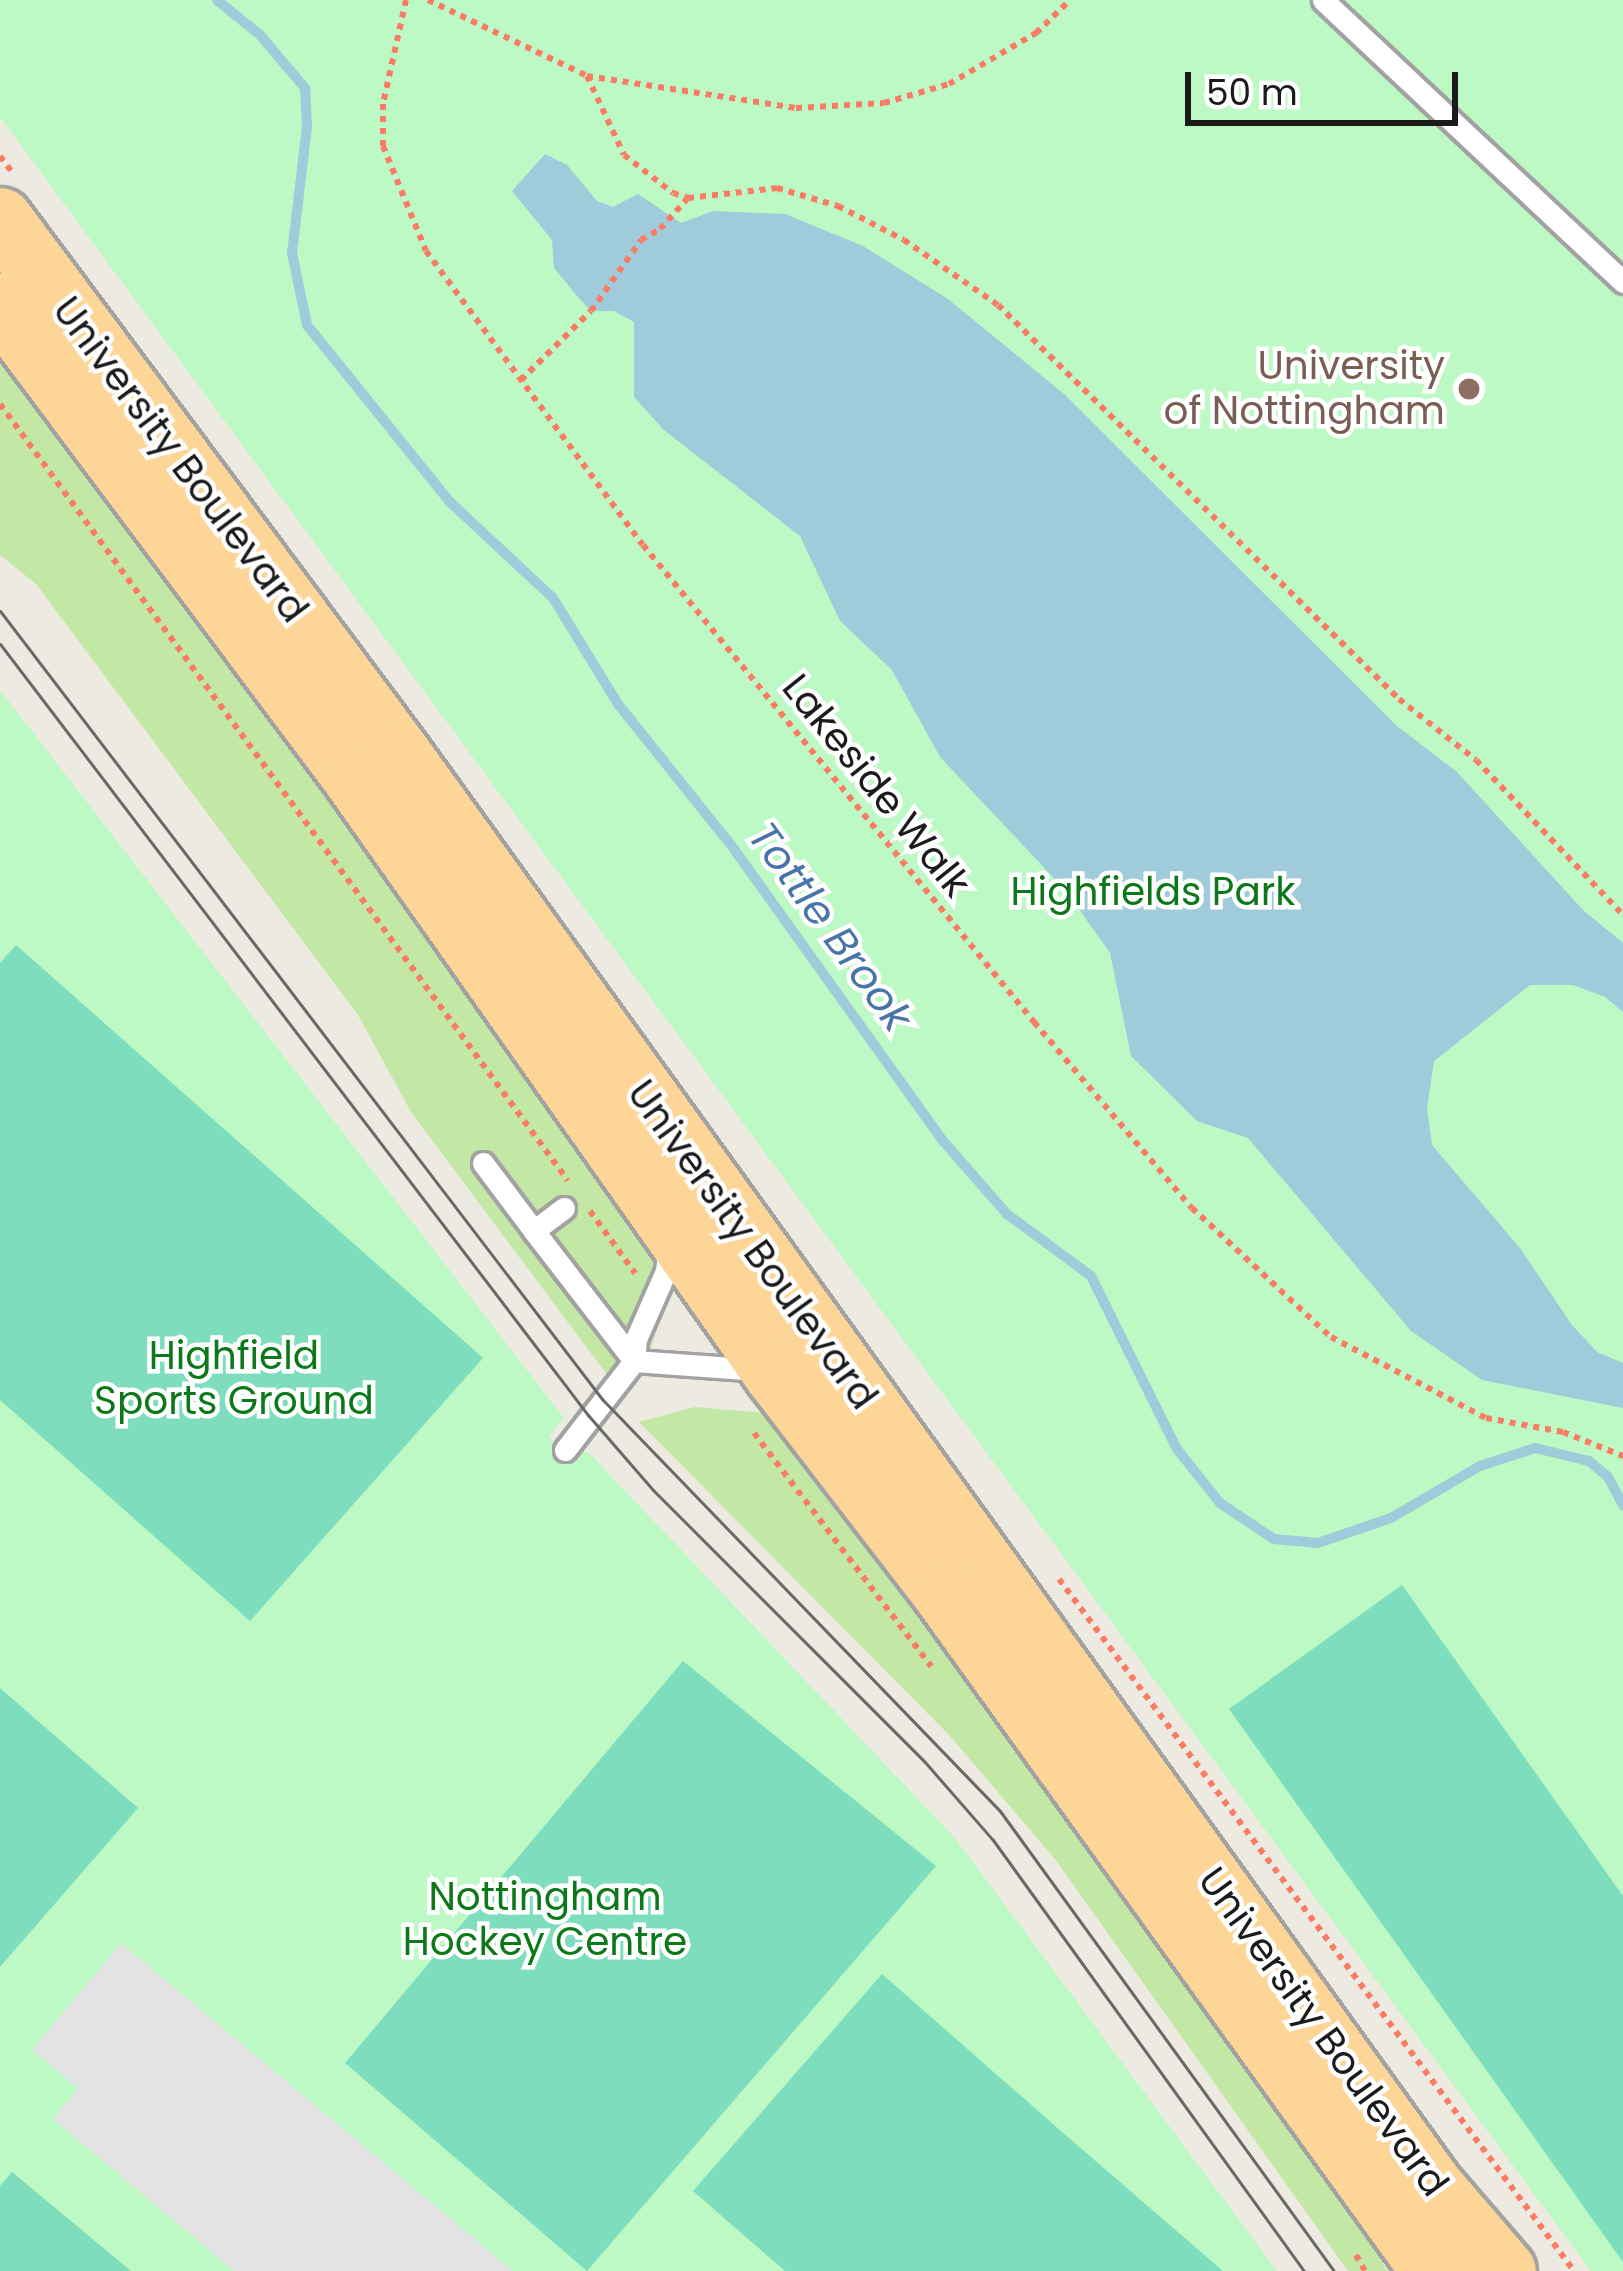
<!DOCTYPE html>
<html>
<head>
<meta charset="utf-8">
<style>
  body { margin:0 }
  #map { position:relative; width:1623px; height:2271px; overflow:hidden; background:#edeae1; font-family:Poppins,sans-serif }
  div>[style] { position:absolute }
  .grass>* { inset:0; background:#c3e8a5 }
  .park>* { inset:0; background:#bcf9c4 }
  .pitch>* { inset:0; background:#7dddbd }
  .parking>* { inset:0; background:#e3e3e3 }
  .water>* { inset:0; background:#a0cbdb }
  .stream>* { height:10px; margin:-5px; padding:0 5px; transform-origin:5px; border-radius:5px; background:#a0cbdb }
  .path>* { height:6px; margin-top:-3px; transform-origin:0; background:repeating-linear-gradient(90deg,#fa7c65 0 6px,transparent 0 12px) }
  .roads { filter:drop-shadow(3px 0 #a2a2a2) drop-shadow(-3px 0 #a2a2a2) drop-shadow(0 3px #a2a2a2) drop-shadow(0 -3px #a2a2a2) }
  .lane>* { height:21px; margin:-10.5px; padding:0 10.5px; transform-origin:10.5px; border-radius:10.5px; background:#fff }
  .primary>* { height:63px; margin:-31.5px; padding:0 31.5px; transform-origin:31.5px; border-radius:31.5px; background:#fcd597 }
  .tram>* { height:3px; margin:-1.5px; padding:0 1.5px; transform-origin:1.5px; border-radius:1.5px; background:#696969 }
  .dots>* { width:33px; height:33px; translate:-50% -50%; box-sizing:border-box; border:6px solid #fff; border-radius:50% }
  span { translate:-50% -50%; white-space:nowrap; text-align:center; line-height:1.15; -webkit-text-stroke:9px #fff; paint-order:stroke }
  .education-label { font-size:39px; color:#785e54 }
  .right { translate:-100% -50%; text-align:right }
  .street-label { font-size:39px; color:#1b1b1b }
  .park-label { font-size:39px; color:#0b7819 }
  .water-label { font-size:42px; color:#4974aa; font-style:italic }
  .scale { position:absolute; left:1185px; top:72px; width:273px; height:54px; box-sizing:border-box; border:6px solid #1b1b1b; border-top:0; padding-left:15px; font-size:36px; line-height:42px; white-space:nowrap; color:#1b1b1b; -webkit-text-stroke:9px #fff; paint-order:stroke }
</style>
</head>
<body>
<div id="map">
  <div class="grass">
    <div style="clip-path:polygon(0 338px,676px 1257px,648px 1360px,617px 1388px,411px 1112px,358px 1015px,36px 584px,0 555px)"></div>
    <div style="clip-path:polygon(695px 1407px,775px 1414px,1343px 2189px,1387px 2271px,1348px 2271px,1055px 1859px,949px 1735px,639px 1422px)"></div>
  </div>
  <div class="park">
    <div style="clip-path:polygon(0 0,1623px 0,1623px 2271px,1591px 2271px,0 117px)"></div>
    <div style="clip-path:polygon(0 690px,564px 1418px,549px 1437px,565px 1450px,588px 1452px,955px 1838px,1277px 2271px,0 2271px)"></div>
  </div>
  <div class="pitch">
    <div style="clip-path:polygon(16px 945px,483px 1358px,250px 1621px,0 1400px,0 963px)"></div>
    <div style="clip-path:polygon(1402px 1585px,1623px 1896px,1623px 2262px,1229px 1709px)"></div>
    <div style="clip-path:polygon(683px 1661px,936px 1866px,587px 2271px,345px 2063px)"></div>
    <div style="clip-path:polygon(0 1688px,138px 1808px,0 1967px)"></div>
    <div style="clip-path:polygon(882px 1974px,1062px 2132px,1223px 2271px,785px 2271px,693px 2191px)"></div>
    <div style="clip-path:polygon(12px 2172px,131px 2271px,0 2271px,0 2186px)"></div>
  </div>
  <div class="parking">
    <div style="clip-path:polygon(121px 1943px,513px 2271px,234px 2271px,53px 2119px,78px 2088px,32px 2050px)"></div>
  </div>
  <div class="water">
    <div style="clip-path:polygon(545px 154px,567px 165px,597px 201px,613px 207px,638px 194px,681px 223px,713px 211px,785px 214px,863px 246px,948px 299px,1064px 394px,1397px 726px,1457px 772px,1583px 910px,1623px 943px,1623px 1012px,1605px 997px,1573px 985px,1530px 985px,1434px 1061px,1427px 1108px,1432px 1145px,1520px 1248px,1572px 1325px,1597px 1352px,1623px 1363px,1623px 1408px,1482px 1380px,1411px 1331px,1248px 1138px,1197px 1121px,1131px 1056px,1110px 953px,1066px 891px,940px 757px,892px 670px,840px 621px,800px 536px,664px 430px,634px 397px,634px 322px,614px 311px,591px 311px,578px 297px,554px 268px,552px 240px,512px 191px)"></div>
  </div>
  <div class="stream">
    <div style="left:217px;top:0;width:55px;rotate:39.1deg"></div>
    <div style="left:260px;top:35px;width:70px;rotate:49.7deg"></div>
    <div style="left:305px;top:88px;width:38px;rotate:87deg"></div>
    <div style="left:307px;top:126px;width:128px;rotate:96.7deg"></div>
    <div style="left:292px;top:253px;width:74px;rotate:78.2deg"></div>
    <div style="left:307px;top:325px;width:228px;rotate:51.1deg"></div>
    <div style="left:450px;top:502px;width:141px;rotate:43deg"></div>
    <div style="left:553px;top:598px;width:124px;rotate:58.5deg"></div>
    <div style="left:618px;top:704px;width:186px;rotate:51.3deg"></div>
    <div style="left:734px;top:849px;width:360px;rotate:54.4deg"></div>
    <div style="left:944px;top:1142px;width:96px;rotate:48.8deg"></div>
    <div style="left:1007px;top:1214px;width:104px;rotate:36.4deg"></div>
    <div style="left:1091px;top:1276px;width:193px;rotate:63.6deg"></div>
    <div style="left:1177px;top:1449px;width:69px;rotate:51.5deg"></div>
    <div style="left:1220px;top:1503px;width:65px;rotate:33.7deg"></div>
    <div style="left:1274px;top:1539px;width:44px;rotate:5.2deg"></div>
    <div style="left:1318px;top:1543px;width:77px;rotate:-18.9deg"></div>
    <div style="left:1391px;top:1518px;width:103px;rotate:-30.3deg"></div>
    <div style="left:1480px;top:1466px;width:58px;rotate:-18.1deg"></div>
    <div style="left:1535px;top:1448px;width:56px;rotate:13.5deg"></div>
    <div style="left:1589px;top:1461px;width:25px;rotate:40deg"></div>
    <div style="left:1608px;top:1477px;width:32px;rotate:62deg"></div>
  </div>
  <div class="path">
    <div style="left:406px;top:0;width:107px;rotate:102.5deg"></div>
    <div style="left:383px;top:104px;width:42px;rotate:90deg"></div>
    <div style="left:383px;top:146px;width:113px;rotate:67.7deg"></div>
    <div style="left:426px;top:251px;width:365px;rotate:53.6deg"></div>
    <div style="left:643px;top:545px;width:617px;rotate:50.66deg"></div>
    <div style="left:1034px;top:1022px;width:244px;rotate:49.7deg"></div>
    <div style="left:1192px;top:1208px;width:190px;rotate:42.9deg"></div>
    <div style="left:1331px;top:1337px;width:175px;rotate:27.6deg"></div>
    <div style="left:1486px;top:1418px;width:78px;rotate:10.3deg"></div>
    <div style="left:1563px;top:1432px;width:65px;rotate:21.8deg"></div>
    <div style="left:428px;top:0;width:176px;rotate:25.5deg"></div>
    <div style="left:587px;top:76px;width:211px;rotate:8.7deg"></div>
    <div style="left:796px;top:108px;width:88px;rotate:-3.3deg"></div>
    <div style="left:884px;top:103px;width:68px;rotate:-16.3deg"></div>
    <div style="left:949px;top:84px;width:101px;rotate:-30.4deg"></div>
    <div style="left:1036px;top:33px;width:47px;rotate:-44.1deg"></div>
    <div style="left:587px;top:76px;width:87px;rotate:64.9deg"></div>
    <div style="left:624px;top:155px;width:62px;rotate:37.8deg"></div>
    <div style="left:673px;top:193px;width:16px;rotate:18deg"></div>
    <div style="left:688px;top:198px;width:90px;rotate:-6.4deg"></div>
    <div style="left:777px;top:188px;width:64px;rotate:16.4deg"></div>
    <div style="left:838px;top:206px;width:74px;rotate:27.3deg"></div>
    <div style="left:904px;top:240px;width:114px;rotate:34.7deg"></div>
    <div style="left:998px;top:305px;width:562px;rotate:44.5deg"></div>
    <div style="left:1399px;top:699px;width:98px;rotate:38.4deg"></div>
    <div style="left:1476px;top:760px;width:214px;rotate:46.5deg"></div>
    <div style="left:0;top:156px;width:20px;rotate:53deg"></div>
    <div style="left:521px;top:380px;width:98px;rotate:-44.6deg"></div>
    <div style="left:591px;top:311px;width:87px;rotate:-54.8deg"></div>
    <div style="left:641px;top:240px;width:22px;rotate:-30deg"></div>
    <div style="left:660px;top:229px;width:40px;rotate:-48deg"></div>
    <div style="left:0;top:404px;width:962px;rotate:53.83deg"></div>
    <div style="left:590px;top:1211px;width:77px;rotate:54deg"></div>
    <div style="left:754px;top:1433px;width:293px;rotate:52.8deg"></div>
    <div style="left:1059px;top:1579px;width:863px;rotate:53.34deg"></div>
    <div style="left:1356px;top:2255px;width:18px;rotate:61deg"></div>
  </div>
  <div class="roads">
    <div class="lane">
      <div style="left:1323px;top:0;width:412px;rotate:43.2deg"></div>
      <div style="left:483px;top:1163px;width:85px;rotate:53.1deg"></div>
      <div style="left:564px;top:1208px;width:38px;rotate:143deg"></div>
      <div style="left:534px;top:1231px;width:164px;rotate:52.4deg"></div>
      <div style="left:634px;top:1361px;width:126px;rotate:4.1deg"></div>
      <div style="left:565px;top:1450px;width:113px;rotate:-52.2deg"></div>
      <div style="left:634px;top:1361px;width:22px;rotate:-85deg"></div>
      <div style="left:636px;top:1339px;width:74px;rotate:-66.2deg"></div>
      <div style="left:666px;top:1271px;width:23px;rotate:-83deg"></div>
    </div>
    <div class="primary">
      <div style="left:0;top:219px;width:666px;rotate:53.3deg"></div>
      <div style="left:398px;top:753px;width:1767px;rotate:54.21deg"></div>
      <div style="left:1431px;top:2186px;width:112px;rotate:49.3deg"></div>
      <div style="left:0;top:304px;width:587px;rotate:53.17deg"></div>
      <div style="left:352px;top:774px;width:733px;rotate:54.77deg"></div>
      <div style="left:775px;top:1373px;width:279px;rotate:52.4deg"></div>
      <div style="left:945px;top:1594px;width:835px;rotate:54.21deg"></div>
    </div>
  </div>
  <div class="tram">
    <div style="left:0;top:611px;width:992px;rotate:52.62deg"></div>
    <div style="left:602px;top:1399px;width:573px;rotate:45.99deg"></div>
    <div style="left:1000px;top:1811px;width:568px;rotate:54.02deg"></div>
    <div style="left:0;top:644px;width:970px;rotate:52.67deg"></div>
    <div style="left:588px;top:1415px;width:99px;rotate:49.1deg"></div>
    <div style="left:653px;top:1490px;width:383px;rotate:45deg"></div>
    <div style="left:924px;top:1761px;width:105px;rotate:48.9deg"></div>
    <div style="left:993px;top:1840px;width:531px;rotate:54.19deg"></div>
  </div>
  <div class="dots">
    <div style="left:1469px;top:389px;background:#8d6e63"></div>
  </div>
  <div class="education-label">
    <span class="right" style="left:1445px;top:389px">University<br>of Nottingham</span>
  </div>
  <div class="street-label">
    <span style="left:180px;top:460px;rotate:53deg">University Boulevard</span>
    <span style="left:876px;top:786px;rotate:51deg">Lakeside Walk</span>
    <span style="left:752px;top:1245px;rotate:54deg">University Boulevard</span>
    <span style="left:1323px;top:2032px;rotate:54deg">University Boulevard</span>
  </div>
  <div class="park-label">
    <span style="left:1153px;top:892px">Highfields Park</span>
    <span style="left:234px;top:1379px">Highfield<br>Sports Ground</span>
    <span style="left:545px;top:1920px">Nottingham<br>Hockey Centre</span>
  </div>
  <div class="water-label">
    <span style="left:830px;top:927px;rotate:54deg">Tottle Brook</span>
  </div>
  <div class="scale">50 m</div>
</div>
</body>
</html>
